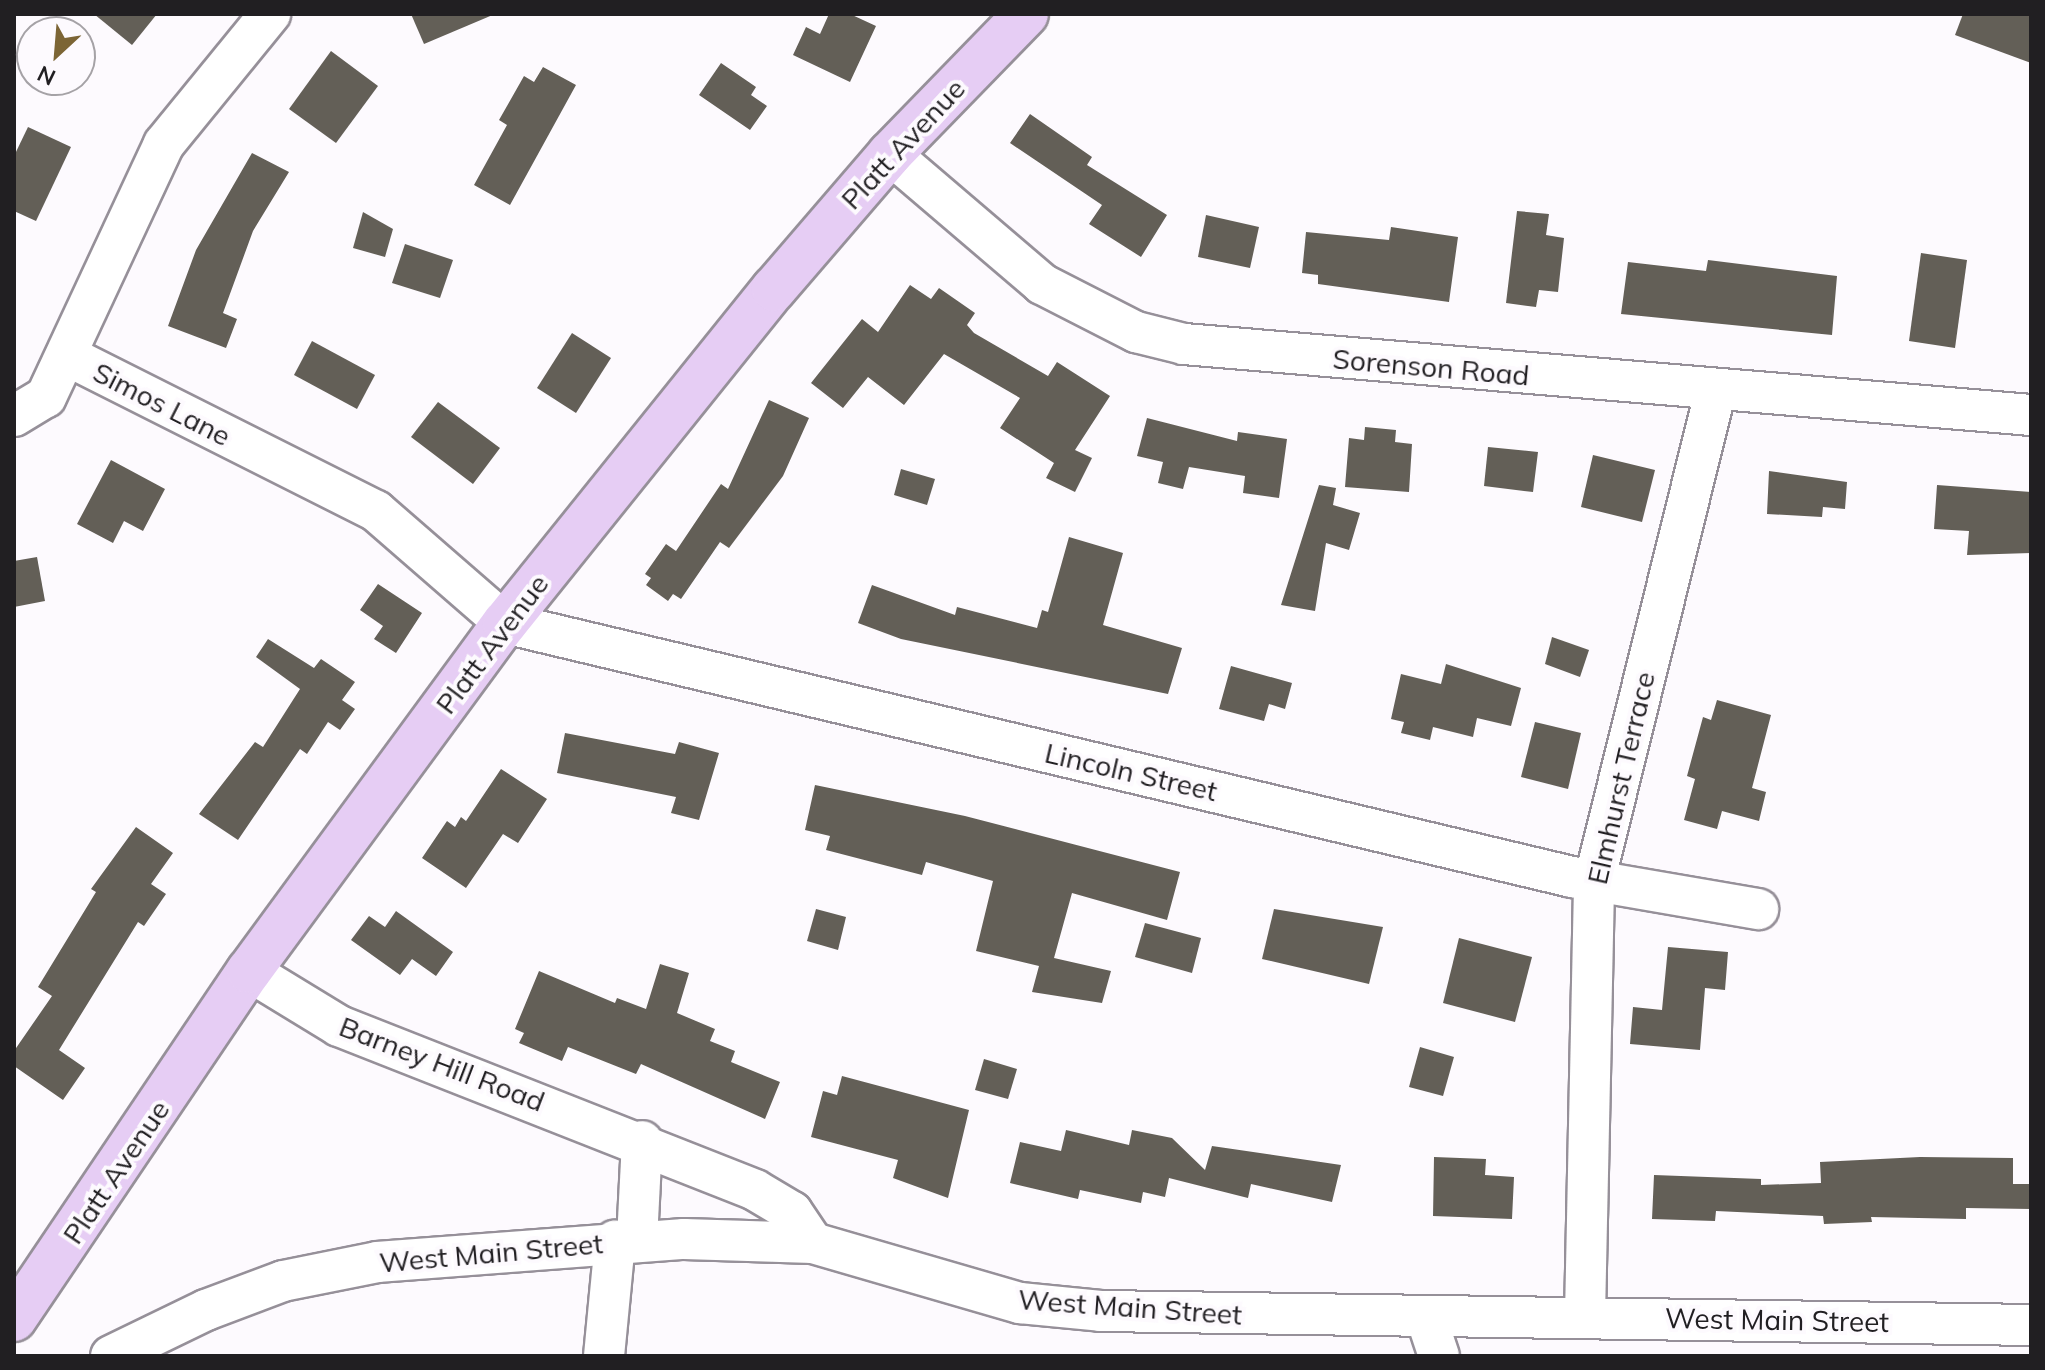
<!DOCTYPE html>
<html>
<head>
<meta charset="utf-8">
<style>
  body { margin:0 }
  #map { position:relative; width:2045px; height:1370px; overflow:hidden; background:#fdfafe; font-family:Mulish,sans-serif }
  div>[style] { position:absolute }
  .building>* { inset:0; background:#635f57 }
  .roads { filter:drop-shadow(2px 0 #969099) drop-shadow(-2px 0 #969099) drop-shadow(0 2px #969099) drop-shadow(0 -2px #969099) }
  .minor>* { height:40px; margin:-20px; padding:0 20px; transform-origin:20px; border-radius:20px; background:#fff }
  .major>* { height:44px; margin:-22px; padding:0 22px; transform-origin:22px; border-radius:22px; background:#e6cdf4 }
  span { translate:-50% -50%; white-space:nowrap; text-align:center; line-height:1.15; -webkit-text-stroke:8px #fdfafe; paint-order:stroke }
  .street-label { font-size:28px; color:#211f22 }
  .frame { position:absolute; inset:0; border:16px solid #211f22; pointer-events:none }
  .north { position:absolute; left:16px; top:16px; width:80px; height:80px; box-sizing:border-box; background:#fdfafe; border:2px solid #a5a2a6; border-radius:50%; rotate:206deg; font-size:22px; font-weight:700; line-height:32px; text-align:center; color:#211f22 }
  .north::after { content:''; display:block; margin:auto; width:28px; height:36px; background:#7c6535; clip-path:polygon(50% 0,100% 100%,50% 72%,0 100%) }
</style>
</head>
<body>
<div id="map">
  <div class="building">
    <div style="clip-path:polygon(94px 14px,157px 14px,132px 45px)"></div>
    <div style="clip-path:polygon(411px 14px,495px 14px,424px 44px)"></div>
    <div style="clip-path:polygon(829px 14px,850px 14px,876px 26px,850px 82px,793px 55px,806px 27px,820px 34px)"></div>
    <div style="clip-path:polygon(1963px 14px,2031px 14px,2031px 63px,1955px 35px)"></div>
    <div style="clip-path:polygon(331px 51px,378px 86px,336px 143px,289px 109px)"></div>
    <div style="clip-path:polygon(721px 63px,756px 87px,751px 95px,767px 106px,750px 130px,699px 95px)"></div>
    <div style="clip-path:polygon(543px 67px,576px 85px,510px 205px,474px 185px,507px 125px,499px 120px,524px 76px,534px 82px)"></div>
    <div style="clip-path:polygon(1030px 114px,1092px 157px,1087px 165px,1167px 215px,1141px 257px,1089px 224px,1102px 205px,1010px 143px)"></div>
    <div style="clip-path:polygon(28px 127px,71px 147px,36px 221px,14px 211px,14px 156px)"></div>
    <div style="clip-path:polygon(252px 153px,289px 172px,253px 231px,223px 313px,237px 319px,226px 348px,168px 326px,196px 250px)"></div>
    <div style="clip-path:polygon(1517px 211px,1549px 214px,1546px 235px,1564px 238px,1558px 292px,1539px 290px,1536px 307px,1506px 303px)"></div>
    <div style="clip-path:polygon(363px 212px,393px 229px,385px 257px,353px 248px)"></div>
    <div style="clip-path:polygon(1206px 215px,1259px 227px,1250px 268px,1198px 257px)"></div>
    <div style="clip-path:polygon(1391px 227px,1458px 237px,1449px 302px,1318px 284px,1318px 275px,1302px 273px,1306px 232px,1389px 240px)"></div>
    <div style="clip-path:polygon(405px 244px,453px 260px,440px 298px,392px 283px)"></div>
    <div style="clip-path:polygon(1921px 253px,1967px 260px,1955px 348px,1909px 341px)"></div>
    <div style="clip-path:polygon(1708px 260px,1837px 276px,1832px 335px,1621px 314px,1628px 262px,1706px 271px)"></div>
    <div style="clip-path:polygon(910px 285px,931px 299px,939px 288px,975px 313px,967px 325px,974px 333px,1048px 376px,1057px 362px,1110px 396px,1075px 450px,1092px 458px,1075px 492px,1046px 478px,1054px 463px,1000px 428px,1020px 398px,944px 354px,904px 405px,868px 377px,843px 408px,811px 383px,862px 319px,878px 332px)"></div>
    <div style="clip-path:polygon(572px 333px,611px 358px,576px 413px,537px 388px)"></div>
    <div style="clip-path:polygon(312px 341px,375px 375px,357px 409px,294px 375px)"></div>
    <div style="clip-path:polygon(769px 400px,809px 418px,783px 476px,729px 548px,720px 542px,681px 599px,673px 594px,668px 601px,646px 585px,651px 578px,645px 574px,666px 544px,676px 551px,721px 484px,728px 489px)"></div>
    <div style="clip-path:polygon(438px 402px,500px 448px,473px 484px,411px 437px)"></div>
    <div style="clip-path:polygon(1147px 418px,1237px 441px,1238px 432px,1287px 439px,1279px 498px,1243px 493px,1245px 476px,1189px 467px,1183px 489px,1158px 483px,1163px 462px,1137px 456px)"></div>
    <div style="clip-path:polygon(1365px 427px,1396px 430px,1395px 442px,1412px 444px,1409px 492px,1345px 487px,1349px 438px,1364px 440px)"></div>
    <div style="clip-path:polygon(1488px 447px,1538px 452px,1533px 492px,1484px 486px)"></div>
    <div style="clip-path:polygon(1593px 455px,1655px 470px,1642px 522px,1581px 507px)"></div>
    <div style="clip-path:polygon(111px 460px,165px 489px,143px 531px,124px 521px,113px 543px,77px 524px)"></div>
    <div style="clip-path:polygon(901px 469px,935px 479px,927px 505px,894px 495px)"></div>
    <div style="clip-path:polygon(1769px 471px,1847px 482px,1845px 509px,1823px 507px,1822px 517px,1767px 514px)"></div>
    <div style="clip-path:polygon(1319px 485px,1336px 488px,1333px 505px,1360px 513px,1349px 550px,1326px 543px,1315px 611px,1281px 605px)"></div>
    <div style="clip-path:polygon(1937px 485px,2031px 492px,2031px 553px,1967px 555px,1969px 531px,1934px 529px)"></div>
    <div style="clip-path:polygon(1069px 537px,1123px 553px,1103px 625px,1182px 648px,1168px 694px,901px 639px,858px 623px,872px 585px,955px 615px,957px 607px,1037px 628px,1042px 610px,1048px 612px)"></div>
    <div style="clip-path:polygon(37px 557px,45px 601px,14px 607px,14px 561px)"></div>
    <div style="clip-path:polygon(378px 584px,422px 613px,396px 653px,374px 639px,383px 626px,360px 610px)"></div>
    <div style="clip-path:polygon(1552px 637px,1589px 650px,1580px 677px,1545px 664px)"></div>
    <div style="clip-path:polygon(268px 639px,314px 668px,321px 659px,355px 682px,342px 700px,355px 709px,340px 730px,328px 722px,307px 754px,300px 749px,238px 840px,199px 814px,255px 742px,263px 747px,300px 689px,256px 657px)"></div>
    <div style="clip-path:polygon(1446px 664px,1521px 688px,1511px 726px,1477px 718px,1473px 737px,1433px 727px,1430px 740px,1401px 733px,1404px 722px,1391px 719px,1401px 674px,1441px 684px)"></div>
    <div style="clip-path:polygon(1231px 666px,1292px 683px,1285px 709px,1269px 704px,1264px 721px,1219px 709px)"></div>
    <div style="clip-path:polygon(1717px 700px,1771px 715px,1752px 788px,1766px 792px,1759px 821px,1722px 811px,1717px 829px,1684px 820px,1695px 779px,1687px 776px,1703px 717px,1711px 720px)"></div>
    <div style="clip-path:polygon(1535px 722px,1581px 733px,1568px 789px,1521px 777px)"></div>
    <div style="clip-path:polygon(565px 733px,675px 754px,679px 742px,719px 753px,699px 820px,671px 813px,676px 797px,557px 773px)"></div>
    <div style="clip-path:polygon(501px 769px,547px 799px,518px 843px,503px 834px,466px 888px,422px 858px,447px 821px,455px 827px,461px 817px,466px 821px)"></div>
    <div style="clip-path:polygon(815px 785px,965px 816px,1180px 872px,1167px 920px,1072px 893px,1054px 958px,1111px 971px,1102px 1003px,1032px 992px,1039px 966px,976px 951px,993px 881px,926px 862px,922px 875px,826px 850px,830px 836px,805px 830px)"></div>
    <div style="clip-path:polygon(136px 827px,173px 853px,151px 884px,166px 894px,144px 926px,138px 922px,59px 1050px,85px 1068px,63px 1100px,14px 1066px,14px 1051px,52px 996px,38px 987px,96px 892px,91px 889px)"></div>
    <div style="clip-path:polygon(816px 909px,846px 917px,838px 950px,807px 941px)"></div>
    <div style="clip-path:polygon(1274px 909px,1383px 927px,1369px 984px,1262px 959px)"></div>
    <div style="clip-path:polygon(396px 911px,453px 952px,436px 976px,412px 959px,400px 975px,351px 940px,369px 916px,385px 927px)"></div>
    <div style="clip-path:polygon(1145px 923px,1201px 938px,1192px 973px,1135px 957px)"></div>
    <div style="clip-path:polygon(1459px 938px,1532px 957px,1515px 1022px,1443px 1003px)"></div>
    <div style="clip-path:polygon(1668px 947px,1728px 952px,1725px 990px,1705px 988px,1700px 1050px,1630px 1044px,1633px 1007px,1662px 1010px)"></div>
    <div style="clip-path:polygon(660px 964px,689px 973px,677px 1013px,715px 1029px,710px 1041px,735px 1051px,731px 1062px,780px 1082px,765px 1119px,641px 1064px,636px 1074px,568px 1047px,562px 1061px,519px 1043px,524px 1033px,515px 1029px,539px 971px,615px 1003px,617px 998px,646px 1009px)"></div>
    <div style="clip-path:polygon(1420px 1047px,1454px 1057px,1443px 1096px,1409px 1087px)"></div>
    <div style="clip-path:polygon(984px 1059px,1017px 1069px,1008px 1099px,975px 1090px)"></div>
    <div style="clip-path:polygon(842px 1076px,969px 1110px,948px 1198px,893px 1178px,898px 1160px,811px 1137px,823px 1091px,837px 1095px)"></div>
    <div style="clip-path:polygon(1066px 1130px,1129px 1145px,1132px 1130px,1172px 1138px,1205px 1170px,1212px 1146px,1341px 1165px,1332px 1202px,1251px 1184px,1248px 1198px,1169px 1178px,1165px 1197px,1143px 1192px,1141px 1203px,1080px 1190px,1078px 1199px,1010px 1183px,1020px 1142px,1061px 1151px)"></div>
    <div style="clip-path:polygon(1434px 1157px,1486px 1159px,1485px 1175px,1514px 1177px,1512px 1219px,1433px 1216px)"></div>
    <div style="clip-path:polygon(1920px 1157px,2013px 1158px,2013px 1184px,2031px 1184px,2031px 1209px,1966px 1208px,1966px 1219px,1871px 1217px,1872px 1222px,1824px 1224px,1823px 1216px,1716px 1211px,1715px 1221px,1652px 1219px,1654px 1175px,1761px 1179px,1761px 1185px,1821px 1183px,1820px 1162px)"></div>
  </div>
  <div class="roads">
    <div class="minor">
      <div style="left:890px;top:154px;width:200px;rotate:40.5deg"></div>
      <div style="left:1042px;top:284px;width:106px;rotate:27.1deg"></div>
      <div style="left:1136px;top:332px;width:49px;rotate:14deg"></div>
      <div style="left:1184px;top:344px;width:850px;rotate:4.79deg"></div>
      <div style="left:68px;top:356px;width:345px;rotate:26.7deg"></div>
      <div style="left:376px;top:511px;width:171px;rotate:41deg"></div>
      <div style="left:505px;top:623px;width:1097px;rotate:13.39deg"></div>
      <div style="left:1572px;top:877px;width:189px;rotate:9.8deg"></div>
      <div style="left:14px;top:416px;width:37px;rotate:-31deg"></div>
      <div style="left:46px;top:397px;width:279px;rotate:-65deg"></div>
      <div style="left:164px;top:144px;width:168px;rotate:-50.8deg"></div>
      <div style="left:249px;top:971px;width:105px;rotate:31.4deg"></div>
      <div style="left:339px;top:1026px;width:447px;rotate:21.5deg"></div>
      <div style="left:755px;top:1190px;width:43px;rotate:30.7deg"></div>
      <div style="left:792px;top:1212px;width:37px;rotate:56deg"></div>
      <div style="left:637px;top:1240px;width:99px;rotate:-87.1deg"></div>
      <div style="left:1585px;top:1316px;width:434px;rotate:-88.8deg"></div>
      <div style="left:1594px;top:882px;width:504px;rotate:-76.1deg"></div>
      <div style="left:1426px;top:1317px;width:41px;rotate:71.6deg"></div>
      <div style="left:111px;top:1356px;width:106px;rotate:-25.8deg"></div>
      <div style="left:206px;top:1310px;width:82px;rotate:-20.6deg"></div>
      <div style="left:283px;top:1281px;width:96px;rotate:-11.4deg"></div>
      <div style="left:377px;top:1262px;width:308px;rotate:-4.3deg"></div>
      <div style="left:684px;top:1239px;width:129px;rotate:1.8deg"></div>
      <div style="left:813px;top:1243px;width:216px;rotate:16.2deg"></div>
      <div style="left:1020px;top:1303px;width:81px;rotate:5.6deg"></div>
      <div style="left:1101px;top:1311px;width:930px;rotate:0.86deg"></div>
      <div style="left:604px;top:1356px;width:116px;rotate:-84.5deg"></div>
    </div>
    <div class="major">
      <div style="left:14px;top:1319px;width:420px;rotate:-56deg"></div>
      <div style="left:249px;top:971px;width:432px;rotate:-53.7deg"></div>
      <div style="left:505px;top:623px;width:429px;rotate:-51.2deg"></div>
      <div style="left:774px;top:289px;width:178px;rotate:-49.3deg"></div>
      <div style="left:890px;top:154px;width:195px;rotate:-45.8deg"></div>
    </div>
  </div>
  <div class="street-label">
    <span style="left:903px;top:144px;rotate:-47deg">Platt Avenue</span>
    <span style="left:1431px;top:367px;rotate:5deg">Sorenson Road</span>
    <span style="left:162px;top:404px;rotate:27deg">Simos Lane</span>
    <span style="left:492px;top:644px;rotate:-53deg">Platt Avenue</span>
    <span style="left:1131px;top:772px;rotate:13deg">Lincoln Street</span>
    <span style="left:1621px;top:778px;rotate:-77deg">Elmhurst Terrace</span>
    <span style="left:442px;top:1064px;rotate:21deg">Barney Hill Road</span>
    <span style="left:116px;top:1172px;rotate:-56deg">Platt Avenue</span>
    <span style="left:491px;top:1253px;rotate:-5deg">West Main Street</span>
    <span style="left:1130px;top:1307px;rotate:4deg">West Main Street</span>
    <span style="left:1777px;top:1320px;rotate:1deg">West Main Street</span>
  </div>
  <div class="frame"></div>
  <div class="north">N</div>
</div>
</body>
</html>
